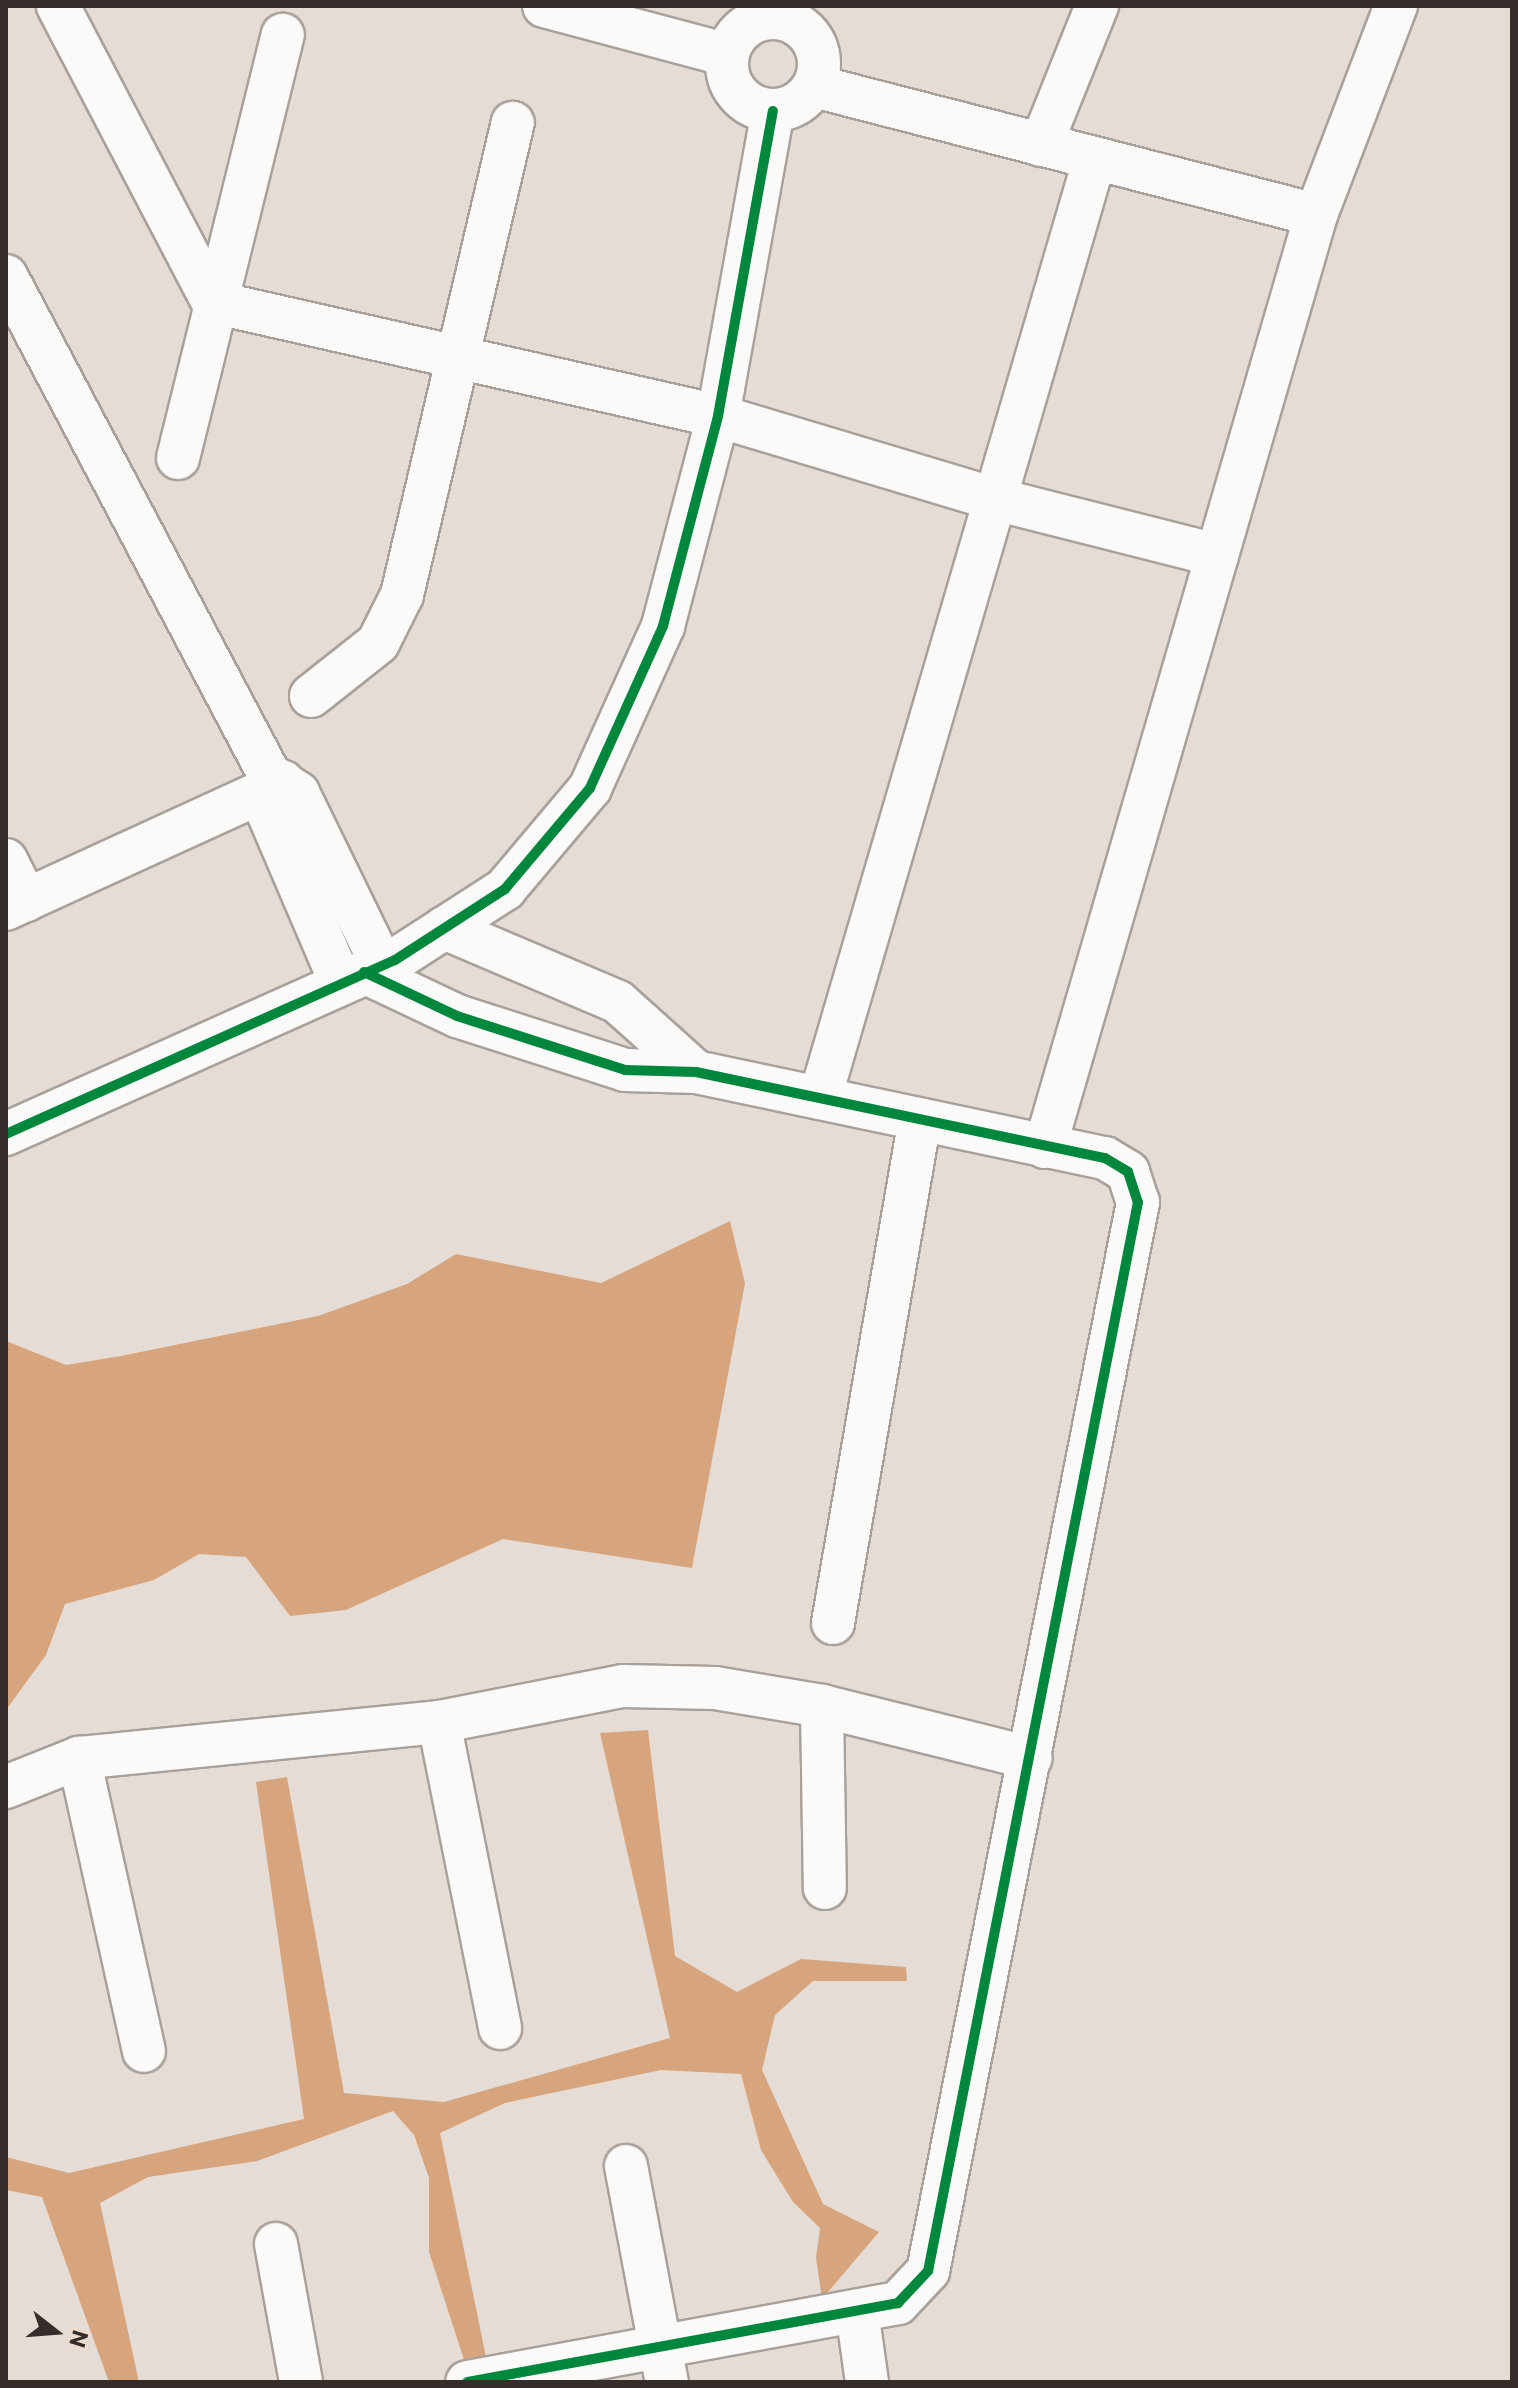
<!DOCTYPE html>
<html>
<head>
<meta charset="utf-8">
<style>
  body { margin:0 }
  #map { position:relative; width:1518px; height:2388px; overflow:hidden; background:#e5dcd5; font-family:Commissioner,sans-serif }
  div>[style] { position:absolute }
  .water>* { inset:0; background:#d7a57d }
  .roads { filter:drop-shadow(2px 0 #a8a19b) drop-shadow(-2px 0 #a8a19b) drop-shadow(0 2px #a8a19b) drop-shadow(0 -2px #a8a19b) }
  .street>* { height:42px; margin:-21px; padding:0 21px; transform-origin:21px; border-radius:21px; background:#fbfaf9 }
  .street>.ring { margin:-21px; padding:0; box-sizing:content-box; background:none; border:42px solid #fbfaf9; border-radius:50% }
  .cycleway>* { height:10px; margin:-5px; padding:0 5px; transform-origin:5px; border-radius:5px; background:#00873e }
  span { translate:-50% -50%; white-space:nowrap; text-align:center; line-height:1.15; -webkit-text-stroke:8px #ecdbce; paint-order:stroke }
  .frame { position:absolute; inset:0; border:8px solid #342d29; pointer-events:none }
  .north { position:absolute; left:16px; top:2292px; width:80px; height:80px; -webkit-text-stroke:6px #ecdbce; paint-order:stroke; rotate:107deg; font-size:22px; font-weight:700; line-height:32px; text-align:center; color:#342d29 }
  .north::after { content:''; display:block; margin:auto; width:28px; height:36px; background:#342d29; clip-path:polygon(50% 0,100% 100%,50% 72%,0 100%) }
</style>
</head>
<body>
<div id="map">
  <div class="water">
    <div style="clip-path:polygon(730px 1221px,745px 1283px,692px 1568px,503px 1539px,346px 1610px,290px 1616px,246px 1557px,199px 1554px,154px 1580px,65px 1604px,46px 1655px,6px 1710px,6px 1341px,66px 1365px,121px 1356px,318px 1316px,407px 1284px,456px 1254px,601px 1283px)"></div>
    <div style="clip-path:polygon(648px 1730px,675px 1956px,737px 1992px,801px 1959px,906px 1967px,907px 1981px,813px 1981px,775px 2015px,762px 2070px,823px 2204px,879px 2232px,822px 2299px,816px 2258px,820px 2228px,793px 2202px,761px 2150px,741px 2074px,661px 2070px,505px 2103px,440px 2133px,486px 2357px,467px 2369px,429px 2252px,429px 2178px,414px 2135px,393px 2111px,257px 2161px,148px 2177px,100px 2203px,139px 2382px,109px 2382px,42px 2197px,6px 2190px,6px 2157px,69px 2173px,304px 2119px,256px 1782px,287px 1777px,344px 2093px,444px 2102px,670px 2038px,600px 1733px)"></div>
  </div>
  <div class="roads">
    <div class="street">
      <div style="left:58px;top:6px;width:334px;rotate:62.4deg"></div>
      <div style="left:213px;top:302px;width:518px;rotate:12.72deg"></div>
      <div style="left:718px;top:416px;width:289px;rotate:16.7deg"></div>
      <div style="left:995px;top:499px;width:229px;rotate:14.2deg"></div>
      <div style="left:544px;top:6px;width:190px;rotate:14.9deg"></div>
      <div class="ring" style="left:727px;top:18px;width:50px;height:50px"></div>
      <div style="left:814px;top:86px;width:518px;rotate:14.41deg"></div>
      <div style="left:1041px;top:145px;width:150px;rotate:-68.1deg"></div>
      <div style="left:6px;top:276px;width:563px;rotate:62.16deg"></div>
      <div style="left:269px;top:774px;width:35px;rotate:33deg"></div>
      <div style="left:298px;top:793px;width:191px;rotate:64deg"></div>
      <div style="left:178px;top:458px;width:436px;rotate:-76.1deg"></div>
      <div style="left:311px;top:696px;width:85px;rotate:-38.3deg"></div>
      <div style="left:378px;top:643px;width:54px;rotate:-63.4deg"></div>
      <div style="left:402px;top:595px;width:485px;rotate:-76.8deg"></div>
      <div style="left:269px;top:774px;width:34px;rotate:95deg"></div>
      <div style="left:266px;top:808px;width:190px;rotate:66.8deg"></div>
      <div style="left:6px;top:860px;width:45px;rotate:63.4deg"></div>
      <div style="left:6px;top:909px;width:305px;rotate:-24.6deg"></div>
      <div style="left:444px;top:928px;width:189px;rotate:23deg"></div>
      <div style="left:618px;top:1002px;width:105px;rotate:41.9deg"></div>
      <div style="left:364px;top:972px;width:103px;rotate:25.3deg"></div>
      <div style="left:457px;top:1016px;width:176px;rotate:17.8deg"></div>
      <div style="left:625px;top:1070px;width:71px;rotate:1.6deg"></div>
      <div style="left:696px;top:1072px;width:418px;rotate:11.9deg"></div>
      <div style="left:1105px;top:1158px;width:27px;rotate:31deg"></div>
      <div style="left:1128px;top:1172px;width:32px;rotate:72deg"></div>
      <div style="left:1138px;top:1202px;width:1089px;rotate:101.11deg"></div>
      <div style="left:928px;top:2271px;width:44px;rotate:133.2deg"></div>
      <div style="left:898px;top:2303px;width:438px;rotate:169.6deg"></div>
      <div style="left:820px;top:1098px;width:976px;rotate:-73.7deg"></div>
      <div style="left:6px;top:1134px;width:426px;rotate:-24.1deg"></div>
      <div style="left:395px;top:960px;width:131px;rotate:-32.8deg"></div>
      <div style="left:505px;top:889px;width:132px;rotate:-49.9deg"></div>
      <div style="left:590px;top:788px;width:178px;rotate:-65.7deg"></div>
      <div style="left:663px;top:626px;width:217px;rotate:-75.3deg"></div>
      <div style="left:718px;top:416px;width:310px;rotate:-79.8deg"></div>
      <div style="left:1045px;top:1147px;width:971px;rotate:-73.79deg"></div>
      <div style="left:1316px;top:215px;width:224px;rotate:-69.1deg"></div>
      <div style="left:833px;top:1623px;width:511px;rotate:-80.21deg"></div>
      <div style="left:822px;top:1706px;width:182px;rotate:89.1deg"></div>
      <div style="left:439px;top:1722px;width:312px;rotate:78.7deg"></div>
      <div style="left:79px;top:1758px;width:300px;rotate:77.5deg"></div>
      <div style="left:6px;top:1787px;width:79px;rotate:-21.7deg"></div>
      <div style="left:79px;top:1758px;width:362px;rotate:-5.7deg"></div>
      <div style="left:439px;top:1722px;width:187px;rotate:-11.1deg"></div>
      <div style="left:623px;top:1686px;width:92px;rotate:1.2deg"></div>
      <div style="left:715px;top:1688px;width:109px;rotate:9.5deg"></div>
      <div style="left:822px;top:1706px;width:215px;rotate:14deg"></div>
      <div style="left:626px;top:2166px;width:220px;rotate:79.3deg"></div>
      <div style="left:276px;top:2244px;width:140px;rotate:79.7deg"></div>
      <div style="left:857px;top:2311px;width:72px;rotate:82deg"></div>
    </div>
  </div>
  <div class="cycleway">
    <div style="left:364px;top:972px;width:103px;rotate:25.3deg"></div>
    <div style="left:457px;top:1016px;width:176px;rotate:17.8deg"></div>
    <div style="left:625px;top:1070px;width:71px;rotate:1.6deg"></div>
    <div style="left:696px;top:1072px;width:418px;rotate:11.9deg"></div>
    <div style="left:1105px;top:1158px;width:27px;rotate:31deg"></div>
    <div style="left:1128px;top:1172px;width:32px;rotate:72deg"></div>
    <div style="left:1138px;top:1202px;width:1089px;rotate:101.11deg"></div>
    <div style="left:928px;top:2271px;width:44px;rotate:133.2deg"></div>
    <div style="left:898px;top:2303px;width:438px;rotate:169.6deg"></div>
    <div style="left:6px;top:1134px;width:426px;rotate:-24.1deg"></div>
    <div style="left:395px;top:960px;width:131px;rotate:-32.8deg"></div>
    <div style="left:505px;top:889px;width:132px;rotate:-49.9deg"></div>
    <div style="left:590px;top:788px;width:178px;rotate:-65.7deg"></div>
    <div style="left:663px;top:626px;width:217px;rotate:-75.3deg"></div>
    <div style="left:718px;top:416px;width:310px;rotate:-79.8deg"></div>
  </div>
  <div class="frame"></div>
  <div class="north">N</div>
</div>
</body>
</html>
